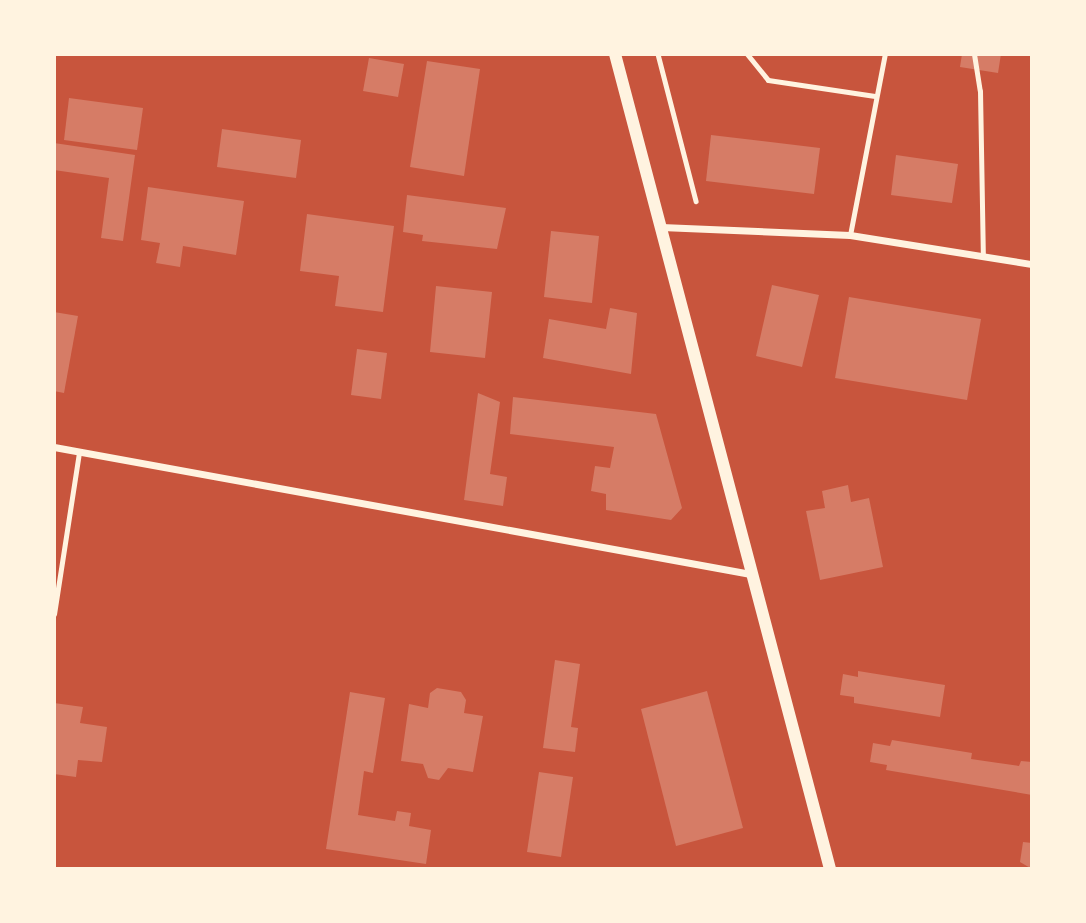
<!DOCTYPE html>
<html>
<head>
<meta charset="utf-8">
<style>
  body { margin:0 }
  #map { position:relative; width:1086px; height:923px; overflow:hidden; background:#c8553d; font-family:"Titillium Web",sans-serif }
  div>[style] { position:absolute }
  .building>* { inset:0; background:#d67c66 }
  .path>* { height:4.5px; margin:-2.25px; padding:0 2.25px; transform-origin:2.25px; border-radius:2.25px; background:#fff3e0 }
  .service>* { height:5px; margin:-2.5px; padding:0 2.5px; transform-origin:2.5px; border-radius:2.5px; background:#fff3e0 }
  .minor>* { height:7px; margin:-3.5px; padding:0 3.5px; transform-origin:3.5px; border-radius:3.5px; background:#fff3e0 }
  .tertiary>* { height:12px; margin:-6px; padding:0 6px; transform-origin:6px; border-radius:6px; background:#fff3e0 }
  span { translate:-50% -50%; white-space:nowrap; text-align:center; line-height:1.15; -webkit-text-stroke:6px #fff3e0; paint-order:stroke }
  .frame { position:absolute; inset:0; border:56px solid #fff3e0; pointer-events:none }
</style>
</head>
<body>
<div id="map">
  <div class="building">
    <div style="clip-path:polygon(962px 54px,1001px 54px,998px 73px,960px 67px)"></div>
    <div style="clip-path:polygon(369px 58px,404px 64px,398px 97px,363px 91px)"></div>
    <div style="clip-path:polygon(427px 61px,480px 69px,464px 176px,410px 167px)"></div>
    <div style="clip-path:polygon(69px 98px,143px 108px,137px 150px,64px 140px)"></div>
    <div style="clip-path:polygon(222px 129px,301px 140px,296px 178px,217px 167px)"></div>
    <div style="clip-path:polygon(711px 135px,820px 148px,814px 194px,706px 181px)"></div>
    <div style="clip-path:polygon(54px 143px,135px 155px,123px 241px,101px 238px,109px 178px,54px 170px)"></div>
    <div style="clip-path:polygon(896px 155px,958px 164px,952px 203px,891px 195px)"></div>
    <div style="clip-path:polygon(148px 187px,244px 201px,236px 255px,183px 246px,180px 267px,156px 263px,160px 243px,141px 240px)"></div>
    <div style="clip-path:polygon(407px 195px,506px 208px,497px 249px,422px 241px,423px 235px,403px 232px)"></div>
    <div style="clip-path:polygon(307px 214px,394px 226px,383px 312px,335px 306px,339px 276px,300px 271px)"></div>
    <div style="clip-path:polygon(551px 231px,599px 236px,592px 303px,544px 297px)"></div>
    <div style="clip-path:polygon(772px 285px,819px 295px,802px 367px,756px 356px)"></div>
    <div style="clip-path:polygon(436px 286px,492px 292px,485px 358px,430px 352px)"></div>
    <div style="clip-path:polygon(849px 297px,981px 319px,967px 400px,835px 378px)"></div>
    <div style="clip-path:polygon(610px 308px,637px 313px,631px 374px,543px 358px,549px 319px,606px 329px)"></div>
    <div style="clip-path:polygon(54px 312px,78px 316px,64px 393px,54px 391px)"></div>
    <div style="clip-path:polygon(357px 349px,387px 353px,381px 399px,351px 395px)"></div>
    <div style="clip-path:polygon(478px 393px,500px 402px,490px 474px,507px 477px,503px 506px,464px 500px)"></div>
    <div style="clip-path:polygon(513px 397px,656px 414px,682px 508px,671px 520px,606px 510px,606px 494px,591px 491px,595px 466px,610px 468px,614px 447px,510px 434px)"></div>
    <div style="clip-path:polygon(848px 485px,851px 502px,869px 498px,883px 567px,820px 580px,806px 511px,825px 508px,822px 491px)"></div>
    <div style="clip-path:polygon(555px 660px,580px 664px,571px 727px,578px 728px,575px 752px,543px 748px)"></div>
    <div style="clip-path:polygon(858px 671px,945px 685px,940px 717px,854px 703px,854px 697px,840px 695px,843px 674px,858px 677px)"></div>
    <div style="clip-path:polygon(437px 688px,461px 692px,466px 700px,464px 713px,483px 716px,473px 772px,448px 768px,439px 780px,428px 778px,423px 764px,401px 761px,409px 704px,428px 708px,430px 693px)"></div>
    <div style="clip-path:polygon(707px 691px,743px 828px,676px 846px,641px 709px)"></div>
    <div style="clip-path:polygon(350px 692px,385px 698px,373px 773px,364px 771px,358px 815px,395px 821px,397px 811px,411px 813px,409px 826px,431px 830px,426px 864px,326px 849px)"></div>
    <div style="clip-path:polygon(54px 703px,83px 707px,80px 723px,107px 727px,102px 762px,78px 760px,76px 777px,54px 774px)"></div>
    <div style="clip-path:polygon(892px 740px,972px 753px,971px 759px,1019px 766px,1021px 761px,1032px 762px,1032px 795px,886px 770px,887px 765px,870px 762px,873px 743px,890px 746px)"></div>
    <div style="clip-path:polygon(539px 772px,573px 777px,561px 857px,527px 852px)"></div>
    <div style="clip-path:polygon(1023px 842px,1032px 843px,1032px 869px,1020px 862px)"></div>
  </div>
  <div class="path">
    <div style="left:658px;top:54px;width:152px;rotate:75.5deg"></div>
  </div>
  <div class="service">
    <div style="left:747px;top:54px;width:33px;rotate:51deg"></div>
    <div style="left:768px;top:80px;width:108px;rotate:8.5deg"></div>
    <div style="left:974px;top:54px;width:37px;rotate:81deg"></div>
    <div style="left:980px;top:91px;width:164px;rotate:89deg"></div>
    <div style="left:850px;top:235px;width:184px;rotate:-79.1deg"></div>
    <div style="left:54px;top:614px;width:164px;rotate:-81.2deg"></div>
  </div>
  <div class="minor">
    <div style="left:661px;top:227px;width:189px;rotate:2.4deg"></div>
    <div style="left:850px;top:235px;width:184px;rotate:9.1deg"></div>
    <div style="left:54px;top:447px;width:708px;rotate:10.33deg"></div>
  </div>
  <div class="tertiary">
    <div style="left:615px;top:54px;width:843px;rotate:75.22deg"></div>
  </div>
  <div class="frame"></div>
</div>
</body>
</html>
